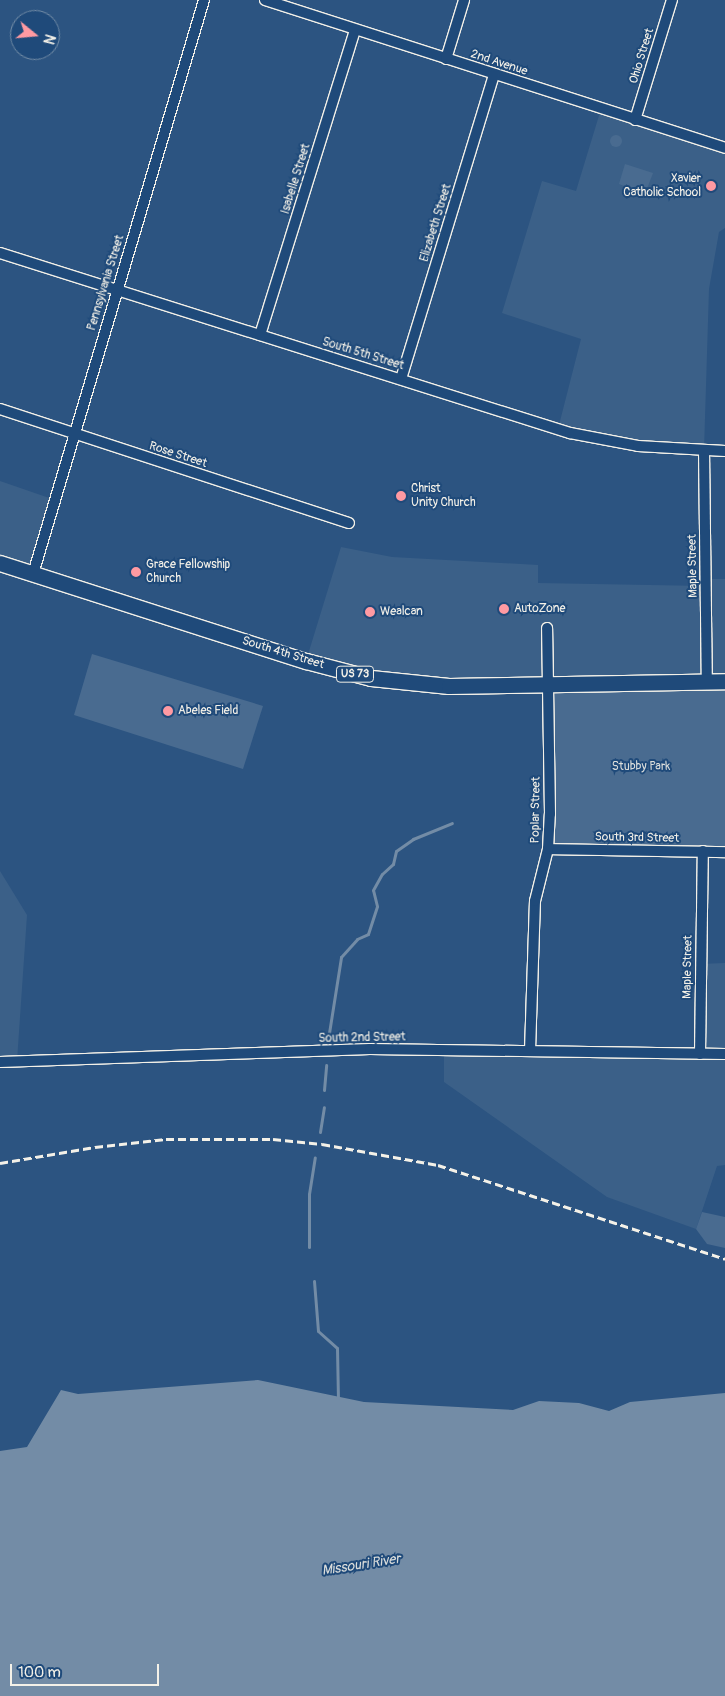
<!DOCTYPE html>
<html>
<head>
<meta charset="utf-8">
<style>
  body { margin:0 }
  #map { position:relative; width:725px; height:1696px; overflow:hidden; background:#2c5481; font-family:Pangolin,sans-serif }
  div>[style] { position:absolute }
  .built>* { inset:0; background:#3b6088 }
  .green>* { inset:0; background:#496b90 }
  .round { border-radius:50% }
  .water>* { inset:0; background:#738ca6 }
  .stream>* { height:3px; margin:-1.5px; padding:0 1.5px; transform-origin:1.5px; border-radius:1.5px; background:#738ca6 }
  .roads { filter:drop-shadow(1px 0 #f4f1e8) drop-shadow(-1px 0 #f4f1e8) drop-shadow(0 1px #f4f1e8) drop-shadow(0 -1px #f4f1e8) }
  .minor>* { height:10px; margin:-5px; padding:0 5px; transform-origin:5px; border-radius:5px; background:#1f4a7a }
  .highway>* { height:15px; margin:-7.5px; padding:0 7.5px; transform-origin:7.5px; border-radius:7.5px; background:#1f4a7a }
  .rail>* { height:3px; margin-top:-1.5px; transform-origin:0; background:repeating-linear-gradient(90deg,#f4f1e8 0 8px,transparent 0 12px) }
  .dots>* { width:14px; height:14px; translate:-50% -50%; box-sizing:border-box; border:2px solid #1f4a7a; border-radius:50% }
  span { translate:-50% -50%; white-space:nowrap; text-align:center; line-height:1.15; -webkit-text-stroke:4px #1f4a7a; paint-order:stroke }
  .shield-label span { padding:1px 4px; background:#1f4a7a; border:1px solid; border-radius:4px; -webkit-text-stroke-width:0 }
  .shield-label { font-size:11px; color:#f4f1e8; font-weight:700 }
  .street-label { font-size:12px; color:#f4f1e8 }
  .poi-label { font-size:12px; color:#f4f1e8 }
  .right { translate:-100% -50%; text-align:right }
  .left { translate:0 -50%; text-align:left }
  .park-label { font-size:12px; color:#dadddb }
  .water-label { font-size:14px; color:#dadddb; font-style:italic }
  .north { position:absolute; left:10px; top:10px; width:50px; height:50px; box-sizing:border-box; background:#1f4a7a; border:1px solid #748da6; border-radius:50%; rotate:107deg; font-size:14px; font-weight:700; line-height:20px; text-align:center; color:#f4f1e8 }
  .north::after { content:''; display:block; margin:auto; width:18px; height:22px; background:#ff9aa2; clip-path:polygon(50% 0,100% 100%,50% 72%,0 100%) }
  .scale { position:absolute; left:10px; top:1664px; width:149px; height:22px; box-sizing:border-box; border:2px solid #f4f1e8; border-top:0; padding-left:6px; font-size:15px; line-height:18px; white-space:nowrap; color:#f4f1e8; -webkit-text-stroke:4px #1f4a7a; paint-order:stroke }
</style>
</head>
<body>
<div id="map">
  <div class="built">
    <div style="clip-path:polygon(601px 109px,725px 148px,725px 228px,719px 232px,709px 289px,704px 450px,638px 446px,558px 429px,581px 339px,502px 313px,542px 181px,576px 191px)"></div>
    <div style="clip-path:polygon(0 481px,55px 500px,33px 574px,0 563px)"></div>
    <div style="clip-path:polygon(341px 547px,392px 557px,538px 565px,538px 583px,705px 586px,705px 579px,725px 579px,725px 681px,458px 686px,306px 661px)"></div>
    <div style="clip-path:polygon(0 871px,27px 915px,17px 1061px,0 1062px)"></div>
    <div style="clip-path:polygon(725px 963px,725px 1165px,717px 1166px,696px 1229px,607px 1197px,444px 1082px,444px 1050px,700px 1054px,701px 964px)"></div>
  </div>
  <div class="green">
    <div class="round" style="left:610px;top:135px;width:12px;height:12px"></div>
    <div style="clip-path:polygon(625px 164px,653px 173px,645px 194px,619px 184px)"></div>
    <div style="clip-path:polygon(92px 654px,263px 706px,243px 769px,74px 715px)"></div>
    <div style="clip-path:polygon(725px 681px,725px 852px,548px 849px,549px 686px)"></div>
    <div style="clip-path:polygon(702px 1212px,725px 1217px,725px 1248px,707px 1244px,696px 1229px)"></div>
  </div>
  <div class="water">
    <div style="clip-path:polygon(258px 1380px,364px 1402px,513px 1410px,539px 1401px,579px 1403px,609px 1411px,630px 1402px,725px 1393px,725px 1696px,0 1696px,0 1451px,27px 1447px,61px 1390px,78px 1394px)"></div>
  </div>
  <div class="stream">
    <div style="left:329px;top:1033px;width:77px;rotate:-81deg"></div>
    <div style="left:341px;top:957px;width:24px;rotate:-48deg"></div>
    <div style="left:357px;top:939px;width:12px;rotate:-24deg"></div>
    <div style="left:368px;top:934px;width:29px;rotate:-72deg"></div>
    <div style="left:377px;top:906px;width:16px;rotate:-104deg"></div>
    <div style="left:373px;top:890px;width:18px;rotate:-61deg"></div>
    <div style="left:382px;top:874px;width:15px;rotate:-42deg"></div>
    <div style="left:393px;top:864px;width:13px;rotate:-77deg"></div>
    <div style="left:396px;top:851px;width:21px;rotate:-35deg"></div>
    <div style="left:413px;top:839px;width:42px;rotate:-22.3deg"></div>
    <div style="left:324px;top:1090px;width:25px;rotate:-85deg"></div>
    <div style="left:320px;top:1132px;width:25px;rotate:-81deg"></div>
    <div style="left:309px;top:1247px;width:53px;rotate:-90deg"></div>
    <div style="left:309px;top:1194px;width:37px;rotate:-81deg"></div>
    <div style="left:314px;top:1281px;width:50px;rotate:85.4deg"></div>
    <div style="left:318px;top:1331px;width:25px;rotate:42deg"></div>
    <div style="left:337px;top:1348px;width:50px;rotate:88.9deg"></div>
  </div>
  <div class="roads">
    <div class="minor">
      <div style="left:265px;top:0;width:483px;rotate:17.8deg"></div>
      <div style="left:446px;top:59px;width:62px;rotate:-73deg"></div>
      <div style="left:635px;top:120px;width:126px;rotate:-72.9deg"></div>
      <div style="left:0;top:253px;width:598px;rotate:17.53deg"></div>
      <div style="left:570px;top:433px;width:69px;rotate:10.8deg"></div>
      <div style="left:638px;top:446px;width:87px;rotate:3.3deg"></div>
      <div style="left:260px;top:335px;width:319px;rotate:-72.7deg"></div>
      <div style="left:401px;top:379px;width:319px;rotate:-73deg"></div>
      <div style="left:0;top:409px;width:367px;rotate:18.1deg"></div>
      <div style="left:704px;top:450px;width:231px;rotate:89.3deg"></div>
      <div style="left:33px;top:574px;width:599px;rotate:-73.41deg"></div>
      <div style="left:548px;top:849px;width:177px;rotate:1deg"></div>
      <div style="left:530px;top:1051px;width:150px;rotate:-88.1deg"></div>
      <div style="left:535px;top:901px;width:54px;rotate:-76deg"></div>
      <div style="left:548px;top:849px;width:35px;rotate:-87deg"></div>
      <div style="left:550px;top:814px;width:186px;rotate:-90.9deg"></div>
      <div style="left:700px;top:1054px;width:203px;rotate:-89.2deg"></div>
      <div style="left:0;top:1062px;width:370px;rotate:-2deg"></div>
      <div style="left:370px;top:1049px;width:355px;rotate:0.8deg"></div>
    </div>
    <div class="highway">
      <div style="left:0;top:563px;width:321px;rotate:17.8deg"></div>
      <div style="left:306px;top:661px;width:67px;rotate:14.7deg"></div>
      <div style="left:371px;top:678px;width:78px;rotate:5.9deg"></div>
      <div style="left:449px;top:686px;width:276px;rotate:-1deg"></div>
    </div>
  </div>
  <div class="rail">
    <div style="left:0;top:1163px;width:96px;rotate:-9.6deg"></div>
    <div style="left:95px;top:1147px;width:71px;rotate:-6.4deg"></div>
    <div style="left:166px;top:1139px;width:107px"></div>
    <div style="left:273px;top:1139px;width:49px;rotate:5.8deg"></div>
    <div style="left:322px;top:1144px;width:118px;rotate:10.3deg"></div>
    <div style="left:438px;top:1165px;width:302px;rotate:18.1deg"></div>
  </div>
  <div class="dots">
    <div style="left:711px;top:186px;background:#ff9aa2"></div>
    <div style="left:401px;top:496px;background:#ff9aa2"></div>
    <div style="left:136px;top:572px;background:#ff9aa2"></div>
    <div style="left:504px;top:609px;background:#ff9aa2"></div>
    <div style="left:370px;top:612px;background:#ff9aa2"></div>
    <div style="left:168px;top:711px;background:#ff9aa2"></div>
  </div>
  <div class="shield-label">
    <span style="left:355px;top:674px">US 73</span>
  </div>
  <div class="street-label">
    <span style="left:642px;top:56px;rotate:-73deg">Ohio Street</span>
    <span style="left:499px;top:63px;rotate:18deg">2nd Avenue</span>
    <span style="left:296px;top:179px;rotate:-73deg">Isabelle Street</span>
    <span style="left:436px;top:223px;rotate:-73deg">Elizabeth Street</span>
    <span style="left:106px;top:283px;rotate:-73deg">Pennsylvania Street</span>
    <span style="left:363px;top:354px;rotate:17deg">South 5th Street</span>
    <span style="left:178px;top:455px;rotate:18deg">Rose Street</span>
    <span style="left:693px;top:566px;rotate:-91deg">Maple Street</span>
    <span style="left:283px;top:653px;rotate:17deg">South 4th Street</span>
    <span style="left:536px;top:810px;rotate:-89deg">Poplar Street</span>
    <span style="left:637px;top:838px;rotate:1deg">South 3rd Street</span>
    <span style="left:688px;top:967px;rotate:-89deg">Maple Street</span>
    <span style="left:362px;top:1038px;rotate:-1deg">South 2nd Street</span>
  </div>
  <div class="poi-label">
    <span class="right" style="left:701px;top:186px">Xavier<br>Catholic School</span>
    <span class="left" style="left:411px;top:496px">Christ<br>Unity Church</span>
    <span class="left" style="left:146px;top:572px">Grace Fellowship<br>Church</span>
    <span class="left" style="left:514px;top:609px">AutoZone</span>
    <span class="left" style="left:380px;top:612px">Wealcan</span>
    <span class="left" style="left:178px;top:711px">Abeles Field</span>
  </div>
  <div class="park-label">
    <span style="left:641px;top:767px">Stubby Park</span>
  </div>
  <div class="water-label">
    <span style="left:361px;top:1565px;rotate:-9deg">Missouri River</span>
  </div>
  <div class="north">N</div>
  <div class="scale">100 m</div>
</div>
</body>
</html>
